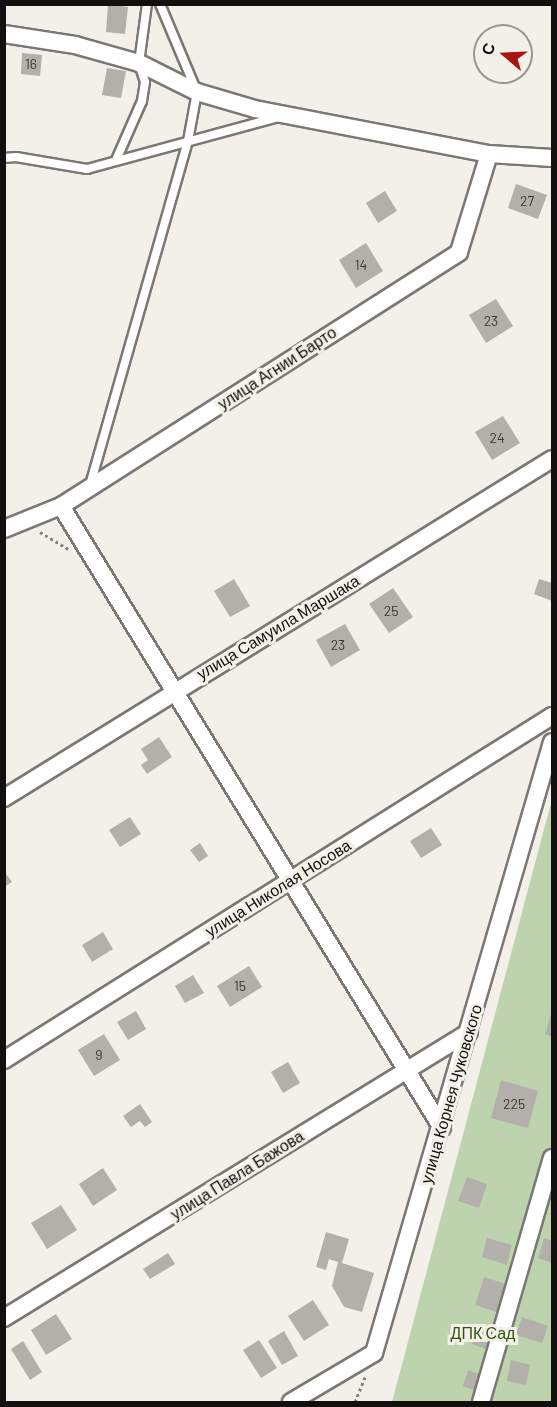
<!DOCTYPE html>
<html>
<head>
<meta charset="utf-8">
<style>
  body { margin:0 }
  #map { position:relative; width:557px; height:1407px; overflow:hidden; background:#f3f0ea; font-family:Barlow,sans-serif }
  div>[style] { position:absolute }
  .green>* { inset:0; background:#bdd3ae }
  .building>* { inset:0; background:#b3afaa }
  .path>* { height:3px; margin-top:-1.5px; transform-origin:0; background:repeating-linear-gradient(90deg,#84827e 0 3px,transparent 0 6px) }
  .roads { filter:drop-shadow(2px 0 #7b7873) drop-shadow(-2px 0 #7b7873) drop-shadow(0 2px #7b7873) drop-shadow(0 -2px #7b7873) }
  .lane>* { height:8px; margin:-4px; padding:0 4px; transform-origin:4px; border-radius:4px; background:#fff }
  .street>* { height:16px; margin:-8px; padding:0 8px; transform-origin:8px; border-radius:8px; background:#fff }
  span { translate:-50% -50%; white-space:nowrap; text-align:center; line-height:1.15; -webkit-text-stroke:6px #f3f0ea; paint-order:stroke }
  .number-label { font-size:14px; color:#3a3835 }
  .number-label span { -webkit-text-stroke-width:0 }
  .street-label { font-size:16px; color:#11100e }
  .park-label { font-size:16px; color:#32530e }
  .frame { position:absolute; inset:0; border:6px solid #11100e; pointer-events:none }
  .north { position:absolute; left:473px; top:24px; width:60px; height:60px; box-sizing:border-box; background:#f3f0ea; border:2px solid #999692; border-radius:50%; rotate:289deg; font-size:16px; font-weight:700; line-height:24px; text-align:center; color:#11100e }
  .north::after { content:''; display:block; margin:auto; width:21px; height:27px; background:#a81412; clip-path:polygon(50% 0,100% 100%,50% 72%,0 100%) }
</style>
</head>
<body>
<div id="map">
  <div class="green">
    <div style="clip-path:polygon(552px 800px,552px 1402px,392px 1402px,543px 833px)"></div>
  </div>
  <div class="building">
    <div style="clip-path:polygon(108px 4px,128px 7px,125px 34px,106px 32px)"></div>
    <div style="clip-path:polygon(22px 53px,42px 55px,40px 76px,21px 74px)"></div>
    <div style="clip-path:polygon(107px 68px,126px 71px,121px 98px,102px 95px)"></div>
    <div style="clip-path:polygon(516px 184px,547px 195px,538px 219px,508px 208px)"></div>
    <div style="clip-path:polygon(385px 191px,397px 211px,378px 223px,366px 203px)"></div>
    <div style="clip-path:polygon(366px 243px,383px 271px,356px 288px,339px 260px)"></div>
    <div style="clip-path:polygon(496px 299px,513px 326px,486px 343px,469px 315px)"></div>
    <div style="clip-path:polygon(503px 416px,520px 443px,492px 460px,475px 432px)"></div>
    <div style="clip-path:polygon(234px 579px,250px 606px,230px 617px,214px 591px)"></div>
    <div style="clip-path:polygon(539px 579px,552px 583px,552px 601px,534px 594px)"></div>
    <div style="clip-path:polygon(393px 588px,413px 617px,389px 633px,369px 604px)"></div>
    <div style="clip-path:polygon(345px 624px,360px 650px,331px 667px,316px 640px)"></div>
    <div style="clip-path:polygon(159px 737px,172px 757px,147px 774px,141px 765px,148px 760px,141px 749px)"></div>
    <div style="clip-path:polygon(130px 817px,141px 834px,120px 847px,109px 830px)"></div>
    <div style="clip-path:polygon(431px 828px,442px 845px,421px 858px,410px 841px)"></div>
    <div style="clip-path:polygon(200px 843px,208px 856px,199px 862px,190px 850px)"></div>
    <div style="clip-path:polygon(4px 871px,12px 882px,4px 887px)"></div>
    <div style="clip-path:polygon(103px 932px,113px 949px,92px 962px,82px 945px)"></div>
    <div style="clip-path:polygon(249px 966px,262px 987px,230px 1007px,217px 986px)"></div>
    <div style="clip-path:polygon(193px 975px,204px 993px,185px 1003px,175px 986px)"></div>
    <div style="clip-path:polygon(136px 1011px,146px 1029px,128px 1040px,117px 1022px)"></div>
    <div style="clip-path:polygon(552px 1011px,552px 1037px,545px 1034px)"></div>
    <div style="clip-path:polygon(104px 1034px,120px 1060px,94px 1076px,78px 1050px)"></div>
    <div style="clip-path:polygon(288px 1062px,300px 1083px,283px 1093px,271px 1072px)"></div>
    <div style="clip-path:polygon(501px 1080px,538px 1091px,528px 1128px,491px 1118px)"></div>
    <div style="clip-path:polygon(140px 1104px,152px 1122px,145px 1127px,140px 1121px,131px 1127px,123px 1116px)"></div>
    <div style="clip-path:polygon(103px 1168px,117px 1190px,93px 1206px,79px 1184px)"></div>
    <div style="clip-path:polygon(467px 1177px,487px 1184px,479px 1208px,458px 1201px)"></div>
    <div style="clip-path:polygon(61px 1205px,77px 1230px,47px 1249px,31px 1223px)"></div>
    <div style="clip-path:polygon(326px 1232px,349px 1239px,342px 1263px,374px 1273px,362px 1312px,344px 1307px,332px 1286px,338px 1262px,329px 1259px,326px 1270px,316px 1267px)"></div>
    <div style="clip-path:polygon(487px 1238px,512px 1245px,507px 1265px,482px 1257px)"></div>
    <div style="clip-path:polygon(544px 1238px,552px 1241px,552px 1263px,538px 1258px)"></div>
    <div style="clip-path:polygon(168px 1253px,175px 1264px,150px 1279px,143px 1269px)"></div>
    <div style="clip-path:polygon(484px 1277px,512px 1286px,503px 1314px,475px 1305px)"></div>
    <div style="clip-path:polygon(313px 1300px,329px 1325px,304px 1341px,288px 1316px)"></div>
    <div style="clip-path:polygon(56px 1314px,72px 1339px,46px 1355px,31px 1330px)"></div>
    <div style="clip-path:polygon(522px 1317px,548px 1326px,542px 1343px,516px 1335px)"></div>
    <div style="clip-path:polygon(477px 1328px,491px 1333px,486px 1349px,472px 1344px)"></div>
    <div style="clip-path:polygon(284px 1331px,298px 1356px,282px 1365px,268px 1341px)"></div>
    <div style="clip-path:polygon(259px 1340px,277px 1368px,261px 1378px,243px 1350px)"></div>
    <div style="clip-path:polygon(23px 1341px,42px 1372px,30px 1380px,11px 1349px)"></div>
    <div style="clip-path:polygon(511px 1360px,530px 1365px,526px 1385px,507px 1381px)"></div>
    <div style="clip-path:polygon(468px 1370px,482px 1375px,477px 1391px,463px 1386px)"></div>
  </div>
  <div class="path">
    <div style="left:40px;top:532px;width:33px;rotate:31deg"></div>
    <div style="left:355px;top:1402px;width:27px;rotate:-68deg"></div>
  </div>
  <div class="roads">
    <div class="lane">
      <div style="left:4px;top:158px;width:12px;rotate:-5deg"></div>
      <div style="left:16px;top:157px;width:72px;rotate:9.6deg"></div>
      <div style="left:87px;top:169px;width:198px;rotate:-15.2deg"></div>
      <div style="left:116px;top:160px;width:64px;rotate:-66.2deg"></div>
      <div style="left:142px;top:101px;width:19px;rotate:-81deg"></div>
      <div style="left:145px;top:82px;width:20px;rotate:-108deg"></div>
      <div style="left:139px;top:63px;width:60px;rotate:-82.3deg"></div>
      <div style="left:90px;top:485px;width:358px;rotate:-74.1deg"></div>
      <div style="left:188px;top:141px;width:50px;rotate:-79.6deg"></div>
      <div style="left:197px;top:92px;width:95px;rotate:-112.8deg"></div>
    </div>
    <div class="street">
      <div style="left:4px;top:34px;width:72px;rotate:8.8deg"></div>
      <div style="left:75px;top:45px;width:66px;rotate:15.7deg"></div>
      <div style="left:139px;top:63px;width:65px;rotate:26.6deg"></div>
      <div style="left:197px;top:92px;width:60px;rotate:16.3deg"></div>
      <div style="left:255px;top:109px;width:238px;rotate:10.9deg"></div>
      <div style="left:489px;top:154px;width:63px;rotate:3.6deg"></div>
      <div style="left:61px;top:506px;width:729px;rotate:58.51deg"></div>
      <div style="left:4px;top:529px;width:61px;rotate:-22deg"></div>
      <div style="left:61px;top:506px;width:472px;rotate:-32.5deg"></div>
      <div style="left:459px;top:252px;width:102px;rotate:-73deg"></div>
      <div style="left:4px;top:798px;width:644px;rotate:-31.74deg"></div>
      <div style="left:4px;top:1060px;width:647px;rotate:-32.12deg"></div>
      <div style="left:4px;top:1318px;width:546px;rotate:-31.59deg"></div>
      <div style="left:291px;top:1402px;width:96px;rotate:-30.6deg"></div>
      <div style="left:374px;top:1353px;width:636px;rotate:-73.76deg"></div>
      <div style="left:481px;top:1402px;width:254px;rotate:-73.8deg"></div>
    </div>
  </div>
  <div class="number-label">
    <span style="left:31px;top:64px">16</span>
    <span style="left:527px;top:201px">27</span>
    <span style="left:361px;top:265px">14</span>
    <span style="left:491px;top:321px">23</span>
    <span style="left:497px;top:438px">24</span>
    <span style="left:391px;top:611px">25</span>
    <span style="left:338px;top:645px">23</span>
    <span style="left:240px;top:986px">15</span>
    <span style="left:99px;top:1055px">9</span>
    <span style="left:514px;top:1104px">225</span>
  </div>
  <div class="street-label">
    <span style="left:277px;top:368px;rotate:-33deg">улица Агнии Барто</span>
    <span style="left:278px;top:627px;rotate:-31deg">улица Самуила Маршака</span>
    <span style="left:278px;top:888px;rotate:-32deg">улица Николая Носова</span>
    <span style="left:451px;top:1094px;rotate:-74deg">улица Корнея Чуковского</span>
    <span style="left:237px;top:1175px;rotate:-32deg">улица Павла Бажова</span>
  </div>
  <div class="park-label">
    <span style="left:483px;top:1333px">ДПК Сад</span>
  </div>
  <div class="frame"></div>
  <div class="north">С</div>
</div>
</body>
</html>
